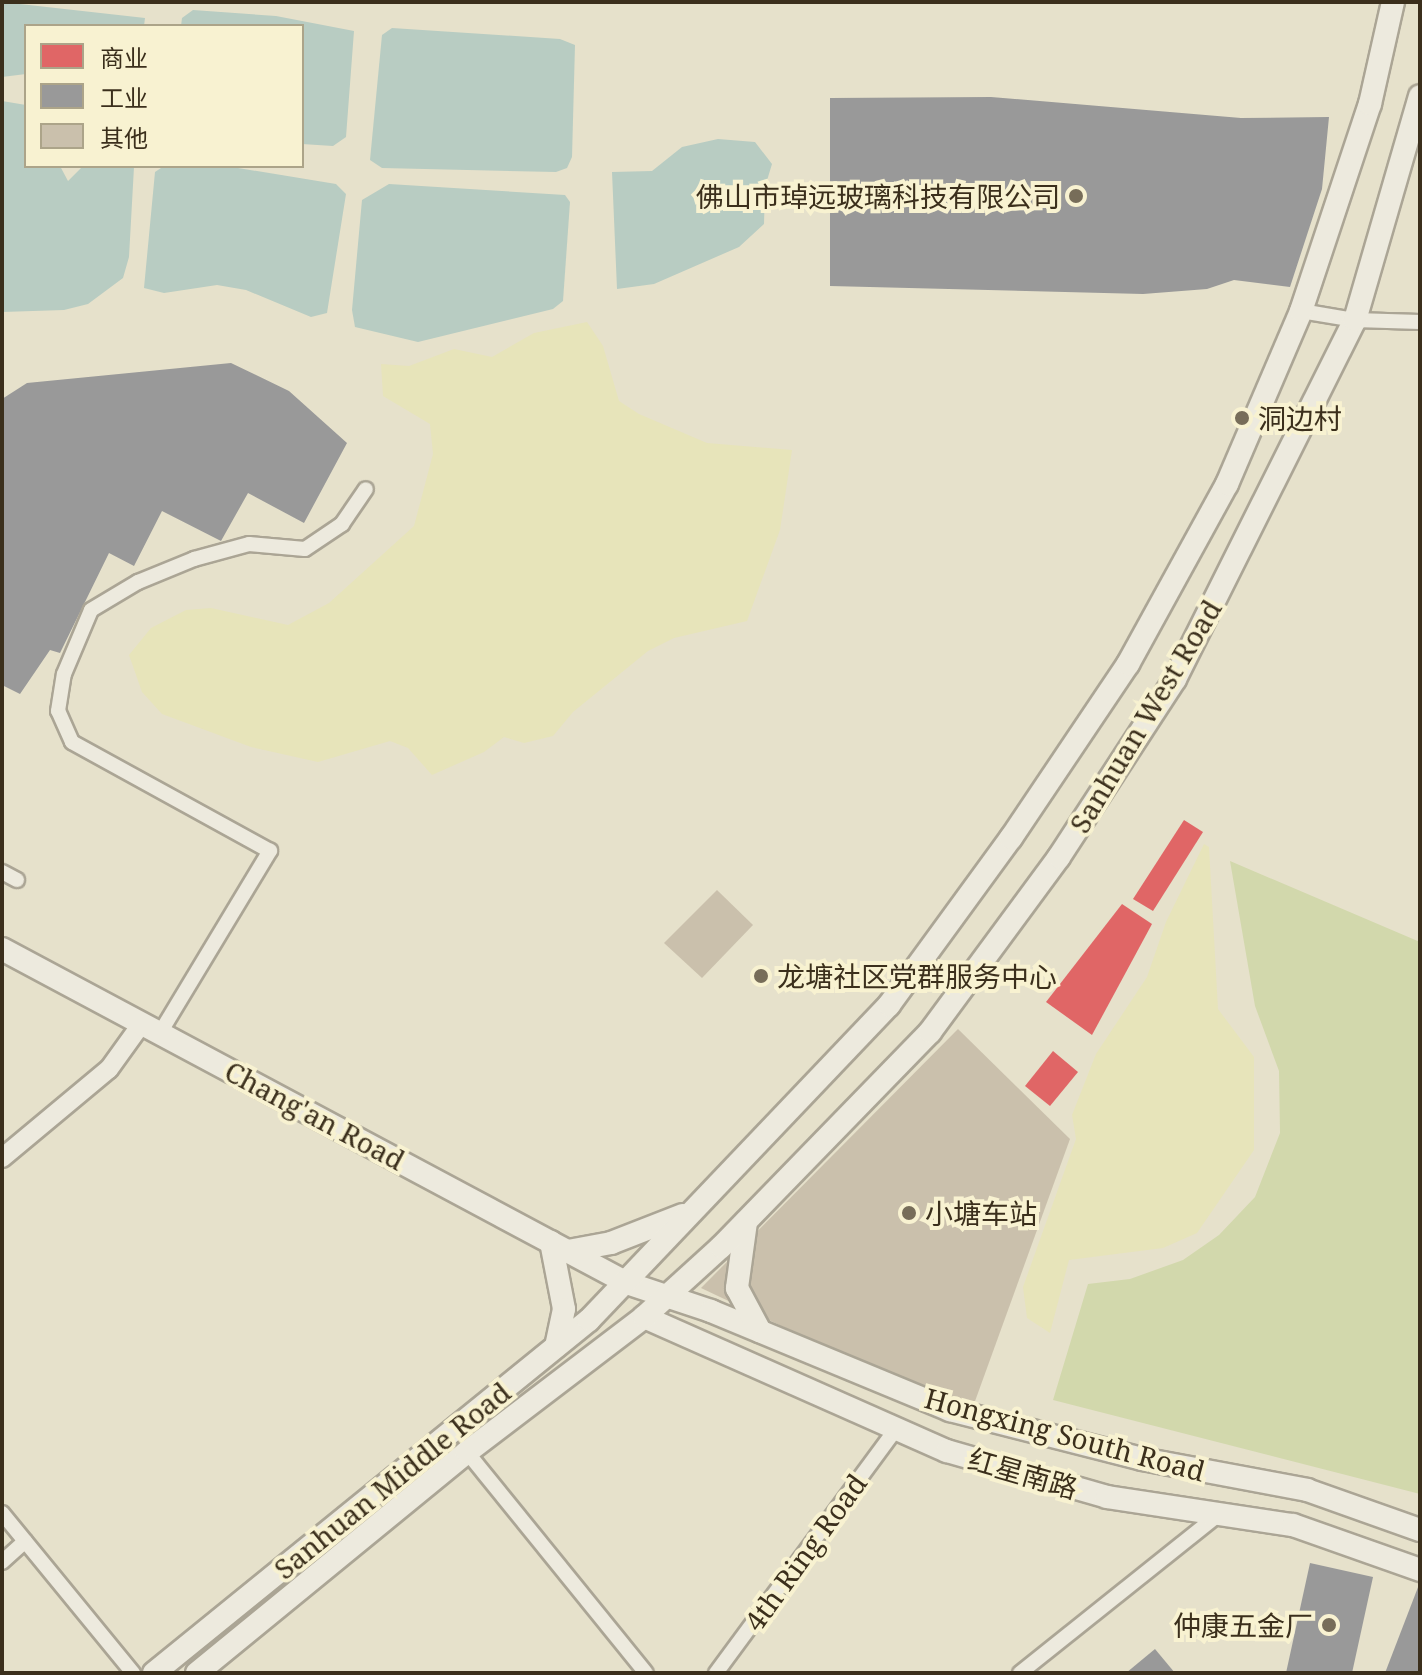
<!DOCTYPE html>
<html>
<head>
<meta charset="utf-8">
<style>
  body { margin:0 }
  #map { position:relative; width:1422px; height:1675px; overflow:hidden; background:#e6e1cb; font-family:"Noto Serif","Noto Sans SC",serif }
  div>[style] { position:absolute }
  .farmland>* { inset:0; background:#e7e4ba }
  .green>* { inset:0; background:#d2d8ac }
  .water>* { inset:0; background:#b8ccc2 }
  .shops>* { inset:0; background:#e06666 }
  .industry>* { inset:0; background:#999 }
  .building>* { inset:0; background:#cac0ac }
  .roads { filter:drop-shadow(2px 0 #aba595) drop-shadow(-2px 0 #aba595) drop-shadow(0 2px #aba595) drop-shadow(0 -2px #aba595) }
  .minor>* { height:14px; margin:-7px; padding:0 7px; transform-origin:7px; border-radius:7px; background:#edeade }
  .tertiary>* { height:18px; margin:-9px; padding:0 9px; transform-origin:9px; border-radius:9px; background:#edeade }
  .secondary>* { height:22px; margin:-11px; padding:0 11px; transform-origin:11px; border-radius:11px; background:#edeade }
  .dots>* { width:22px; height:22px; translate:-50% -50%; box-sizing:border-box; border:4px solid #f8f2d1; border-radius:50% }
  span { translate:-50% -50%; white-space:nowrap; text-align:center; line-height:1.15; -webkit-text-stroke:8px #f8f2d1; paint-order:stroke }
  .poi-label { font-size:28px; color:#3b2f1c }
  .right { translate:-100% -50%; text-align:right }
  .left { translate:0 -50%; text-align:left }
  .street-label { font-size:28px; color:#3b2f1c }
  .frame { position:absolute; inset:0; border:4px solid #3b2f1c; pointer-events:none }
  .legend { position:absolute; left:24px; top:24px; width:280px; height:144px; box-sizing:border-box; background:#f8f2d1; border:2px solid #aca489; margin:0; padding:10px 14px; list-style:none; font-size:24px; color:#3b2f1c }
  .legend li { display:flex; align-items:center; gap:16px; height:40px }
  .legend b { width:40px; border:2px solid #aca489 }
</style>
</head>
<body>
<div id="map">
  <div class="farmland">
    <div style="clip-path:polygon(587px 322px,603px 346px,619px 401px,639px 414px,707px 443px,792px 450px,780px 530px,747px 621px,674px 638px,648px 651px,573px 712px,553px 736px,524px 743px,504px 737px,484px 752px,432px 775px,408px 748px,390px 741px,318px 762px,251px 747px,162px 714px,142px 692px,129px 655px,151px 628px,186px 610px,211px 608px,288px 625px,329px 603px,414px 526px,433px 454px,430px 424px,383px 396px,381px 364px,409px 366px,454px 349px,492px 357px,534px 333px)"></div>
    <div style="clip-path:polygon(1204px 844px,1209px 847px,1218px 1009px,1254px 1057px,1254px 1150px,1197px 1233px,1163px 1248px,1069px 1260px,1050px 1333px,1027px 1318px,1023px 1287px,1076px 1139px,1072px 1115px,1096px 1054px,1147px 977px,1166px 922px)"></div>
  </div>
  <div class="green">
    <div style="clip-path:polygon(1230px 861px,1420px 942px,1420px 1494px,1053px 1400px,1088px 1284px,1130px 1279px,1183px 1260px,1219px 1235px,1255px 1197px,1280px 1133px,1279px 1071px,1255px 1006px)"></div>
  </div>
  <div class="water">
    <div style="clip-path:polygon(2px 2px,145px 18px,144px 26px,26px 26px,26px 74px,2px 77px)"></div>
    <div style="clip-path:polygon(193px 10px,276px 16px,354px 31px,346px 137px,333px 146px,302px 144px,302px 26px,181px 26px,182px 18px)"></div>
    <div style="clip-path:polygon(392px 28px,560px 39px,575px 45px,572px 157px,567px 168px,556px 172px,382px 168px,370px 160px,382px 35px)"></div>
    <div style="clip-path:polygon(2px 101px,26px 105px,26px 166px,60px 166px,68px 181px,83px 166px,134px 167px,129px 257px,123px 278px,88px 304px,64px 310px,2px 312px)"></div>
    <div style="clip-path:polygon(718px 139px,755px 142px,772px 164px,765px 187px,764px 224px,739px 247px,654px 284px,617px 289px,612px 172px,652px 171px,682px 147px)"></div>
    <div style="clip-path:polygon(164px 166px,226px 166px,336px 184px,346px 194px,327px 313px,311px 317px,246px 290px,217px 285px,164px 293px,144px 288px,155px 172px)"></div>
    <div style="clip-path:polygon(389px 184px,565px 195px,570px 202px,563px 301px,553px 309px,418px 342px,355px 327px,352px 310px,362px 200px)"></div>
  </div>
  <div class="shops">
    <div style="clip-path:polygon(1184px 820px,1203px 832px,1153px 911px,1133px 899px)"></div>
    <div style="clip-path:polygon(1122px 904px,1152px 924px,1092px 1035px,1046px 1002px)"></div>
    <div style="clip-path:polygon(1053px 1051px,1078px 1072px,1050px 1106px,1025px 1086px)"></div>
  </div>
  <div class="industry">
    <div style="clip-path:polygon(991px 97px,1241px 118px,1329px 117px,1322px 189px,1290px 287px,1234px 280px,1207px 289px,1143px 294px,830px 286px,830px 98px)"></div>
    <div style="clip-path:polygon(231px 363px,289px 391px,347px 443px,304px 523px,248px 493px,221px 541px,162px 511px,134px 566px,109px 553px,60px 653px,50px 650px,20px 694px,2px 685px,2px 399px,27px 383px)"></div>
    <div style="clip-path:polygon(1310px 1563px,1373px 1577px,1352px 1673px,1286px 1673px)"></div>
    <div style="clip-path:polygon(1420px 1582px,1420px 1673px,1385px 1673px)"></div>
    <div style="clip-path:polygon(1155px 1649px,1175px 1673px,1126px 1673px)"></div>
  </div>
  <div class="building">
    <div style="clip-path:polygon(717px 890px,753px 925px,702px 978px,664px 943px)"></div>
    <div style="clip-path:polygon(958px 1029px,1070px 1139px,970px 1415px,701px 1288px)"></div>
  </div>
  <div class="roads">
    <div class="minor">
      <div style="left:1301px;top:311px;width:55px;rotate:9.5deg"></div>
      <div style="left:1355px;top:320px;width:65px;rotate:1.8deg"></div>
      <div style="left:2px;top:872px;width:17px;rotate:28deg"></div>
      <div style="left:160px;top:1033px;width:213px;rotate:-58.9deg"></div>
      <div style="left:270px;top:851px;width:226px;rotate:-151.2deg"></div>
      <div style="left:72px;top:742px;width:34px;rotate:-114deg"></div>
      <div style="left:58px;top:711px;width:37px;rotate:-81deg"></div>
      <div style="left:64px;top:674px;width:69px;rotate:-67.1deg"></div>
      <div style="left:91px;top:610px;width:55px;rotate:-30.8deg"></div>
      <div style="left:138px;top:582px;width:61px;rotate:-22.3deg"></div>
      <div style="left:194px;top:559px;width:57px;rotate:-15.3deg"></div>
      <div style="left:249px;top:544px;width:56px;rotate:5.1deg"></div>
      <div style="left:305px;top:549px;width:45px;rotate:-34deg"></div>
      <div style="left:342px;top:524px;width:42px;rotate:-55.6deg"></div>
      <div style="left:467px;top:1452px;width:284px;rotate:51deg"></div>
      <div style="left:2px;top:1513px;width:207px;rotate:50.7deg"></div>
      <div style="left:2px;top:1562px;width:31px;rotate:-42deg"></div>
      <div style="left:716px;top:1673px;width:302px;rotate:-53.6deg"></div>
      <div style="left:1020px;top:1673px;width:255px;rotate:-38.6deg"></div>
    </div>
    <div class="tertiary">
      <div style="left:2px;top:1158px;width:139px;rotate:-39.8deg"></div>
      <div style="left:109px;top:1069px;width:57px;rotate:-54.3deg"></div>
    </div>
    <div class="secondary">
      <div style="left:2px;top:949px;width:709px;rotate:28.12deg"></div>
      <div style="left:627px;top:1283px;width:89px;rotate:18.4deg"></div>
      <div style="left:711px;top:1311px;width:259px;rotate:22.5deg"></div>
      <div style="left:950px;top:1410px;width:198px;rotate:14.3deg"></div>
      <div style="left:1142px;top:1459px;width:168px;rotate:10.6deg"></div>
      <div style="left:1307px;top:1490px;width:120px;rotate:19.5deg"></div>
      <div style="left:746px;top:1222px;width:67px;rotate:97.8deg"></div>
      <div style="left:737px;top:1288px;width:49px;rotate:61.9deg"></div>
      <div style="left:551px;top:1242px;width:68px;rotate:79deg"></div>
      <div style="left:564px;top:1309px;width:38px;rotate:102deg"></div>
      <div style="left:568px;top:1251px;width:44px;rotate:-10.5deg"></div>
      <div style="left:611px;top:1243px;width:77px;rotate:-21.3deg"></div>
      <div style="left:644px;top:1317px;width:331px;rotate:23.9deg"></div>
      <div style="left:947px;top:1451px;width:166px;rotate:16deg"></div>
      <div style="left:1107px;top:1497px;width:188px;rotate:8.6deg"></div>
      <div style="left:1293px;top:1525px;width:135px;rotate:19.5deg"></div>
      <div style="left:154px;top:1673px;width:560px;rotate:-39.06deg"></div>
      <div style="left:589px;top:1320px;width:435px;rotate:-46.4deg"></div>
      <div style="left:889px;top:1005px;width:207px;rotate:-53.9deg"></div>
      <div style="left:1011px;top:838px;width:210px;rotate:-56.1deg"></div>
      <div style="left:1128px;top:664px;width:205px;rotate:-61.2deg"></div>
      <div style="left:1227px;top:484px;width:188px;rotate:-66.8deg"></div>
      <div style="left:1301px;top:311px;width:218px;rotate:-71.6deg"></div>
      <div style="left:1370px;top:104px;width:105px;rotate:-77.3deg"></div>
      <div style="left:197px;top:1673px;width:349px;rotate:-39.3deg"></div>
      <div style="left:467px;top:1452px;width:223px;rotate:-37.3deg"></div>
      <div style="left:644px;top:1317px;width:104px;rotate:-42.3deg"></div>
      <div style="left:721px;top:1247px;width:300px;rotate:-45.8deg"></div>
      <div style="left:930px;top:1032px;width:217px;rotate:-53.6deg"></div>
      <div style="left:1059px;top:857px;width:212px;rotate:-56.9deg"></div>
      <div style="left:1175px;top:679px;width:402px;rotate:-63.4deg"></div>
      <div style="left:1355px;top:320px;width:233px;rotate:-73.8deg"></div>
    </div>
  </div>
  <div class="dots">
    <div style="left:1076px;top:196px;background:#776d59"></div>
    <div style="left:1242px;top:418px;background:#776d59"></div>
    <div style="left:761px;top:976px;background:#776d59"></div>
    <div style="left:909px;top:1213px;background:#776d59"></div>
    <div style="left:1329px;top:1625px;background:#776d59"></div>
  </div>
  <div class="poi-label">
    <span class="right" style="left:1060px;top:196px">佛山市琸远玻璃科技有限公司</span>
    <span class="left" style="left:1258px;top:418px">洞边村</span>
    <span class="left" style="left:777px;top:976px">龙塘社区党群服务中心</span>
    <span class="left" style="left:925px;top:1213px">小塘车站</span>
    <span class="right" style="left:1313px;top:1625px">仲康五金厂</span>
  </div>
  <div class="street-label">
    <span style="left:1145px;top:716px;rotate:-59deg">Sanhuan West Road</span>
    <span style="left:315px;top:1115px;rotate:28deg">Chang'an Road</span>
    <span style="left:1065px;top:1434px;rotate:15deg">Hongxing South Road</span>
    <span style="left:1023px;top:1473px;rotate:16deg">红星南路</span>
    <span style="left:392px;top:1480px;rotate:-39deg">Sanhuan Middle Road</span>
    <span style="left:805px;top:1552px;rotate:-54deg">4th Ring Road</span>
  </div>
  <div class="frame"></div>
  <ul class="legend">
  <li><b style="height:22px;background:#e06666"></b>商业</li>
  <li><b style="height:22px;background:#999"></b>工业</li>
  <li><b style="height:22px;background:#cac0ac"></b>其他</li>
  </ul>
</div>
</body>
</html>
